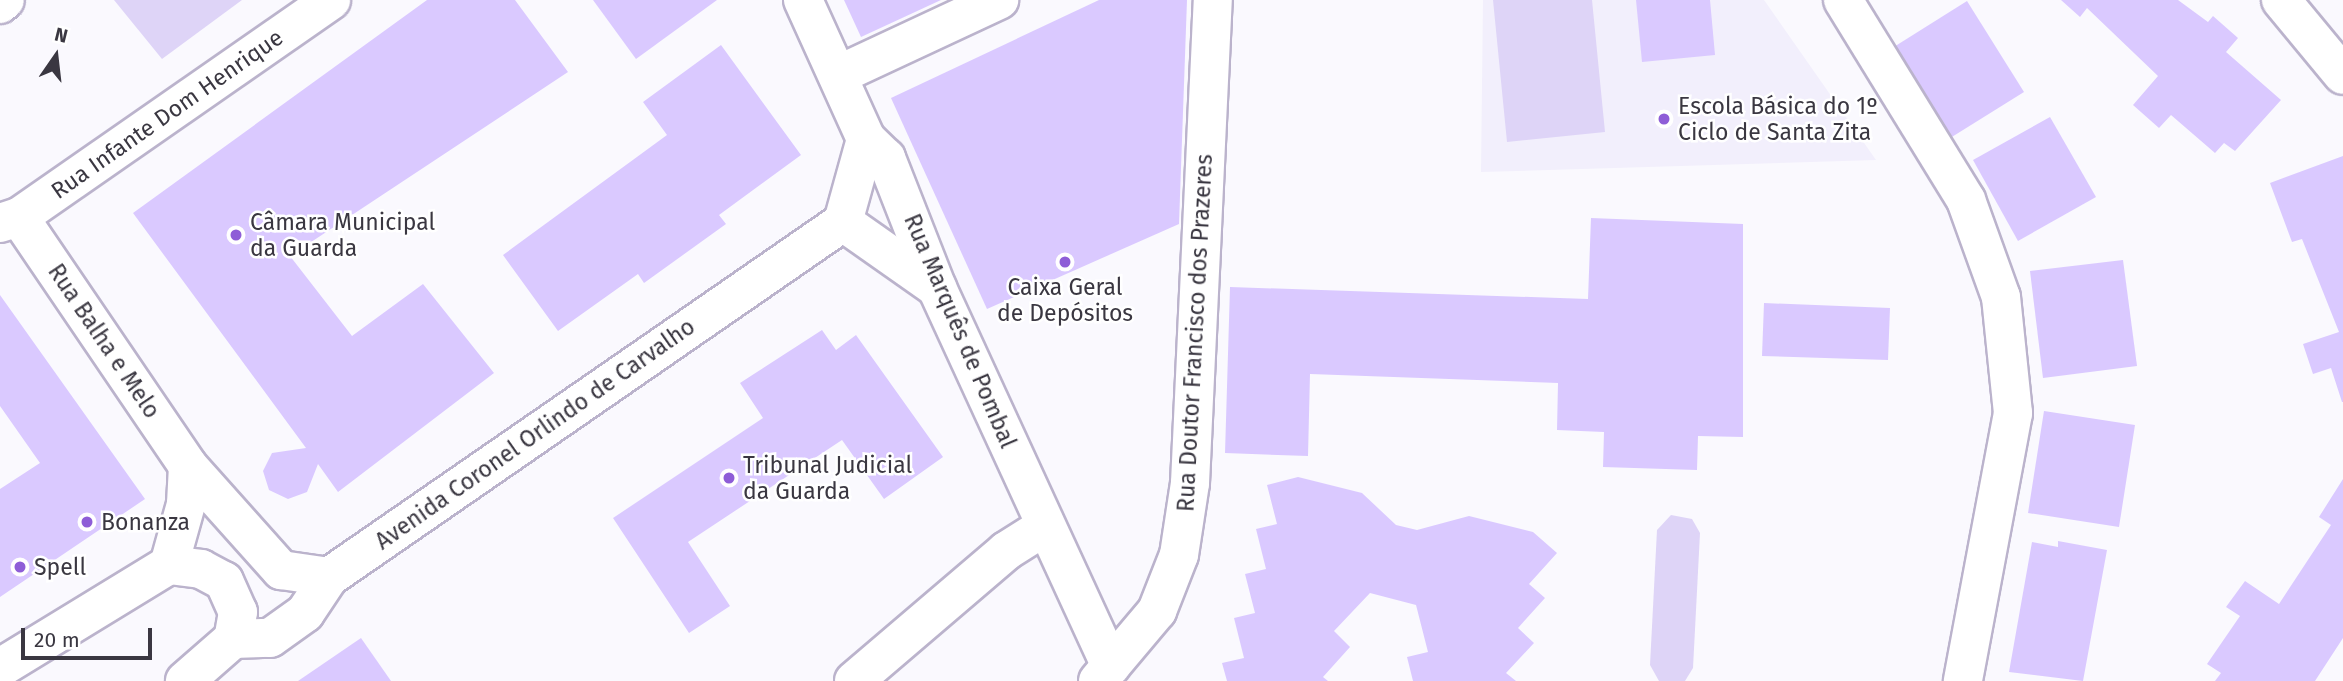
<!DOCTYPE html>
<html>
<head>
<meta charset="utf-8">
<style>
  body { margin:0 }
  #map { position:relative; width:2343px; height:681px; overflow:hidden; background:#faf9fe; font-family:"Fira Sans",sans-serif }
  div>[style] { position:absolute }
  .built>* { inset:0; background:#f2effc }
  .green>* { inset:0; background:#ded4f7 }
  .building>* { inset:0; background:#dac9ff }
  .roads { filter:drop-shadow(2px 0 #bbb3cc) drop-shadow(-2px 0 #bbb3cc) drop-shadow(0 2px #bbb3cc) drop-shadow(0 -2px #bbb3cc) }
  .minor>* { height:38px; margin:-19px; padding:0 19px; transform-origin:19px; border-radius:19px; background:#fff }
  .dots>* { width:19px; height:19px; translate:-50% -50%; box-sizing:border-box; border:4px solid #fff; border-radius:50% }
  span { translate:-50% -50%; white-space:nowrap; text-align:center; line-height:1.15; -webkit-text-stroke:5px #fff; paint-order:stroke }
  .poi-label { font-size:23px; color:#3a3741 }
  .left { translate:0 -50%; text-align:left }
  .street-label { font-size:23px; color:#3a3741 }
  .north { position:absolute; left:21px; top:21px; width:70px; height:70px; -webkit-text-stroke:5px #fff; paint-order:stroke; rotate:14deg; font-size:19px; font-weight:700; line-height:28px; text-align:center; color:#3a3741 }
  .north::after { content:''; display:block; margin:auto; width:24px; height:32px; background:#3a3741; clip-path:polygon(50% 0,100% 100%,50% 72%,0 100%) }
  .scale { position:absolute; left:21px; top:628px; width:131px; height:32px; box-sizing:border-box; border:4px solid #3a3741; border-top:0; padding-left:9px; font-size:21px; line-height:24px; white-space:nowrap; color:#3a3741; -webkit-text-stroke:5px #fff; paint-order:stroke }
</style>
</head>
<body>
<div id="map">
  <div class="built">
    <div style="clip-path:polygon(1483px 0,1764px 0,1876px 160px,1481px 172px)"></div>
  </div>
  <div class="green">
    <div style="clip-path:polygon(114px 0,242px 0,162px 59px)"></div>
    <div style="clip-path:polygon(1493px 0,1592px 0,1605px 132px,1507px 142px)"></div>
    <div style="clip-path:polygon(1671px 515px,1692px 519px,1700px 533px,1693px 668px,1685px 681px,1659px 681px,1650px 665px,1657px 530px)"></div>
  </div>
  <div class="building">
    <div style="clip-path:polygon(427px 0,515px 0,568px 72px,290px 256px,352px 336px,423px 284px,494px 373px,338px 492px,318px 464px,307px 492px,288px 499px,269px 490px,263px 471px,272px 453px,306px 448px,133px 213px)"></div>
    <div style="clip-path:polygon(593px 0,717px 0,636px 59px)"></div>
    <div style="clip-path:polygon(844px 0,941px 0,861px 37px)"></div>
    <div style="clip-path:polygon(1099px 0,1187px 0,1179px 224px,987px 309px,891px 98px)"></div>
    <div style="clip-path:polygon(1636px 0,1710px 0,1715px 55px,1642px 62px)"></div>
    <div style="clip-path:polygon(2061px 0,2178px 0,2208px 22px,2213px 16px,2238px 38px,2226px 52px,2281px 100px,2235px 151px,2224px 143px,2215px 153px,2171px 115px,2159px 128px,2133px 105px,2158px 76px,2087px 8px,2080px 17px)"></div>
    <div style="clip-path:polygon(1967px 1px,2024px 92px,1947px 140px,1889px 50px)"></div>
    <div style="clip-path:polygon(721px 45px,801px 155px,719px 215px,726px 224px,644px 283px,638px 274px,558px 331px,503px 255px,667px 135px,643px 102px)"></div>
    <div style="clip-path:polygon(2050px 117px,2096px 197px,2018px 241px,1973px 160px)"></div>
    <div style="clip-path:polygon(2343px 156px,2343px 402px,2342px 402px,2331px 368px,2313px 374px,2303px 344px,2339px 332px,2302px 239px,2292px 242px,2270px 183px)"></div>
    <div style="clip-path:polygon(1591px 218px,1743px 224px,1743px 437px,1698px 436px,1697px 470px,1603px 467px,1604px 432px,1557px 430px,1558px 383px,1310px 374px,1308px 456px,1225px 453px,1230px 287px,1588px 299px)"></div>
    <div style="clip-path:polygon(2123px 260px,2137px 366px,2043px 378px,2030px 271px)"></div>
    <div style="clip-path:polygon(0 295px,145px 499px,0 597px,0 489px,40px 463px,0 406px)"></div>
    <div style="clip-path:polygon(1764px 303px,1890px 308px,1888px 360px,1762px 356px)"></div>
    <div style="clip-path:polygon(822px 330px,836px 350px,856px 335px,943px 457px,884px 499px,842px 440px,688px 542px,730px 606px,689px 633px,613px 518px,763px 418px,740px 383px)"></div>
    <div style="clip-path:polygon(2044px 411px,2135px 425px,2119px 527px,2028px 513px)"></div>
    <div style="clip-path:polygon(1298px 477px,1362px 493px,1396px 525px,1417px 530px,1469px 516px,1533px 532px,1557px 553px,1529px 584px,1545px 598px,1518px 628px,1534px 643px,1506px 673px,1516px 681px,1413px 681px,1407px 657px,1428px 652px,1416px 605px,1370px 593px,1334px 631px,1350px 647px,1323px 677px,1328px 681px,1227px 681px,1222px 663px,1244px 658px,1234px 618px,1255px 613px,1245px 574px,1266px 569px,1256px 529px,1277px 524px,1267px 485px)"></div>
    <div style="clip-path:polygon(2343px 479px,2343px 638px,2315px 681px,2215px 681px,2221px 673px,2207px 664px,2240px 616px,2226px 607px,2245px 581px,2279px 604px,2331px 525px,2319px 517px)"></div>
    <div style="clip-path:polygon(2058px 541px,2107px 550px,2083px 681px,2009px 672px,2032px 542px,2058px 547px)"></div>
    <div style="clip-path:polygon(361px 638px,391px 681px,298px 681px)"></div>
  </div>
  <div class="roads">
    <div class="minor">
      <div style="left:803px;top:0;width:153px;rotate:65.6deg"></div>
      <div style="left:866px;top:139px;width:28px;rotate:44deg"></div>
      <div style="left:886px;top:158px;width:140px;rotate:68.6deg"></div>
      <div style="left:937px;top:288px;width:416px;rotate:65.3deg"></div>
      <div style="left:1843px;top:0;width:235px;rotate:58.4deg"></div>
      <div style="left:1966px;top:200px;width:103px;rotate:70.2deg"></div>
      <div style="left:2001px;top:297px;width:117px;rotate:84.1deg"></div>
      <div style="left:2013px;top:413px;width:273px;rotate:100.6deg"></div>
      <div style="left:2281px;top:0;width:97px;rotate:50.4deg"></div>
      <div style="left:0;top:4px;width:6px;rotate:-39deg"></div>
      <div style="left:838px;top:75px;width:178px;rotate:-25deg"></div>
      <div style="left:19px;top:217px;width:301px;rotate:55.8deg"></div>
      <div style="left:188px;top:466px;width:140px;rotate:48.2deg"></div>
      <div style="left:281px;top:570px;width:49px;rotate:8.3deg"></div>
      <div style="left:843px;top:222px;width:115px;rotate:35.1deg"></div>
      <div style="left:0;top:223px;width:20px;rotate:-18deg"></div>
      <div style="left:19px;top:217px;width:380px;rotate:-34.8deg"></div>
      <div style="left:169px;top:565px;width:63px;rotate:-74.4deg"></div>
      <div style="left:186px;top:504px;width:38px;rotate:-87deg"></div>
      <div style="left:233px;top:639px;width:37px;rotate:-2deg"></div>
      <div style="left:270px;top:638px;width:43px;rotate:-35.5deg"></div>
      <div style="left:305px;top:613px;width:43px;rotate:-56.3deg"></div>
      <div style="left:329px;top:577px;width:625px;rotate:-34.63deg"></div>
      <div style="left:843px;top:222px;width:86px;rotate:-74.5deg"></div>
      <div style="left:0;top:668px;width:198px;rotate:-31.4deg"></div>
      <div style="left:169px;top:565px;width:32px;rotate:7deg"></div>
      <div style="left:201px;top:569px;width:26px;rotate:28deg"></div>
      <div style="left:224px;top:581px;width:34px;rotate:66deg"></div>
      <div style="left:238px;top:612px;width:27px;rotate:100deg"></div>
      <div style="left:233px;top:639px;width:64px;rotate:138.8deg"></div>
      <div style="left:854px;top:681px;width:200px;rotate:-40.5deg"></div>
      <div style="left:1006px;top:551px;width:45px;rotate:-32.3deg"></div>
      <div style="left:1098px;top:681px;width:92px;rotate:-49.9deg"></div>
      <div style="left:1157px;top:611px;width:60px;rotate:-68.6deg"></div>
      <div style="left:1179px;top:555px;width:73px;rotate:-81.3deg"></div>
      <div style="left:1190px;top:483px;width:484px;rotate:-87.3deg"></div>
    </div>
  </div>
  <div class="dots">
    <div style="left:1664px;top:119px;background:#8e5dd7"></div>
    <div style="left:236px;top:235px;background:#8e5dd7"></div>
    <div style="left:1065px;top:262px;background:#8e5dd7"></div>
    <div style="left:729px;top:478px;background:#8e5dd7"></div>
    <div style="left:87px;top:522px;background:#8e5dd7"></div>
    <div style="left:20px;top:567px;background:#8e5dd7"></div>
  </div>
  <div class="poi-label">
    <span class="left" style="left:1678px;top:119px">Escola Básica do 1º<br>Ciclo de Santa Zita</span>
    <span class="left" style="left:250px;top:235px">Câmara Municipal<br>da Guarda</span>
    <span style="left:1065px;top:300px">Caixa Geral<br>de Depósitos</span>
    <span class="left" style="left:743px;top:478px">Tribunal Judicial<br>da Guarda</span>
    <span class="left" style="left:101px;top:522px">Bonanza</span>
    <span class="left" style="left:34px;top:567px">Spell</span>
  </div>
  <div class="street-label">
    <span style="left:167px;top:114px;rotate:-35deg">Rua Infante Dom Henrique</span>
    <span style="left:960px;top:331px;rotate:67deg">Rua Marquês de Pombal</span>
    <span style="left:1195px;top:333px;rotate:-87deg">Rua Doutor Francisco dos Prazeres</span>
    <span style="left:104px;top:341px;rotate:56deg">Rua Balha e Melo</span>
    <span style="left:535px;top:434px;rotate:-35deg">Avenida Coronel Orlindo de Carvalho</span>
  </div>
  <div class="north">N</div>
  <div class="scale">20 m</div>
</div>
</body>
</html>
